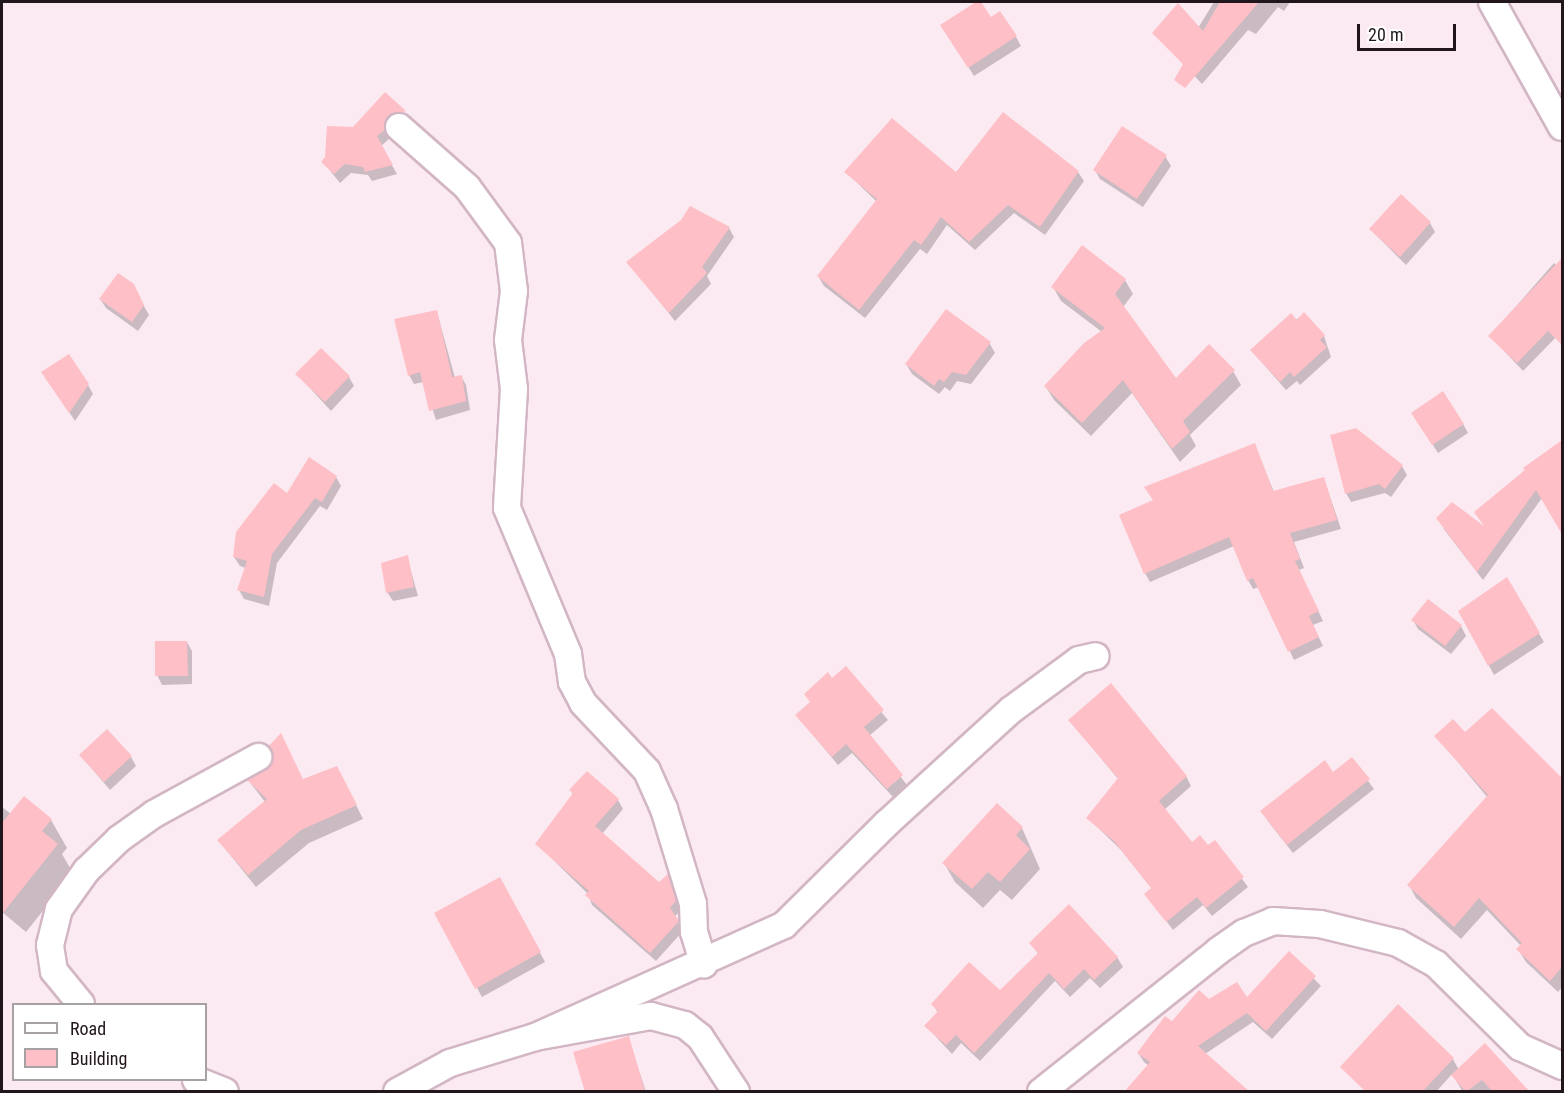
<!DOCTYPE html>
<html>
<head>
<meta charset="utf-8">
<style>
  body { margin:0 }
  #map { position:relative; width:1564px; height:1093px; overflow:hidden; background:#fceaf2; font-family:"Roboto Condensed",sans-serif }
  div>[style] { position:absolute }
  .shadow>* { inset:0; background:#0003 }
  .building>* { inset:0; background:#febfc6 }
  .roads { filter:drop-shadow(2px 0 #d3b6c4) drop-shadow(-2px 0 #d3b6c4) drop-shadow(0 2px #d3b6c4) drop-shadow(0 -2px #d3b6c4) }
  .street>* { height:26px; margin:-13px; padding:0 13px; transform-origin:13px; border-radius:13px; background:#fff }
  span { translate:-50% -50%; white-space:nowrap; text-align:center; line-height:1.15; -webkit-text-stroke:4.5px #fff; paint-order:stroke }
  .frame { position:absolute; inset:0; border:3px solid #20161b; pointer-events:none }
  .legend { position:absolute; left:12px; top:1003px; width:195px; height:78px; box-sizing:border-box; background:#fff; border:2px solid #a6a2a4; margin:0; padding:8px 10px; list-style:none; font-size:18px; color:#20161b }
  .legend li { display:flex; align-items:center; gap:12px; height:30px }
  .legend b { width:30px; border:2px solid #a6a2a4 }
  .scale { position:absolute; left:1357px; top:24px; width:99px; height:27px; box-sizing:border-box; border:3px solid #20161b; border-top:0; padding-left:8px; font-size:18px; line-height:21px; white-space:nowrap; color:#20161b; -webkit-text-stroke:4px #fff; paint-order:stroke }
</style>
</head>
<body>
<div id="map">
  <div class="shadow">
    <div style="clip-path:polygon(980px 2px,991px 19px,1016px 37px,1021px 46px,974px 76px,942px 26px)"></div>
    <div style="clip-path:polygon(1214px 2px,1290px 2px,1284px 11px,1278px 7px,1256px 34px,1248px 30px,1202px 84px,1154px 33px,1198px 28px)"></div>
    <div style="clip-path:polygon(385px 94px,410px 120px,393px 126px,389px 139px,381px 146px,397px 174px,372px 181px,368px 175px,351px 173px,340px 183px,323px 162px)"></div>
    <div style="clip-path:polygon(1165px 156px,1171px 166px,1143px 207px,1100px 179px,1095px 170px)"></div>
    <div style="clip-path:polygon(846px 172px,1078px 172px,1084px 181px,1045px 235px,1014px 213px,975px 250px,947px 225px,927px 254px,920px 249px,865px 318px,824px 286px,818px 276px,877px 202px)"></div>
    <div style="clip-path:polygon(1430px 223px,1435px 232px,1406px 265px,1371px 230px)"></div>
    <div style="clip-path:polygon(729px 228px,734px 237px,707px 276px,711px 284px,675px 321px,628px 262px)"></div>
    <div style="clip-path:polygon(1554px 263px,1562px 271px,1562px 331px,1523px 371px,1490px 336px)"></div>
    <div style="clip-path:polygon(1125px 280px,1133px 294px,1123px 307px,1176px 380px,1233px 371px,1241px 385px,1190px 435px,1196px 446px,1180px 462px,1132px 393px,1091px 436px,1054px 400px,1046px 387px,1102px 332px,1061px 301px,1053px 287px)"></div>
    <div style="clip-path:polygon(136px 292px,149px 315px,138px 331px,106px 308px,100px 299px)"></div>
    <div style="clip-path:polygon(437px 312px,455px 378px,461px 376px,466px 385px,470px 410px,436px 420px,424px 382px,414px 384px,409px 375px)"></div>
    <div style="clip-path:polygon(1304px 314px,1324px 336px,1331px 357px,1300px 385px,1297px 381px,1286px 390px,1252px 351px)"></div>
    <div style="clip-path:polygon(990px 344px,995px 353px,971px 384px,957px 381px,950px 391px,945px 387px,939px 394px,912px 374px,906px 364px)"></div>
    <div style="clip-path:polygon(297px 374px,349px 377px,354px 386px,331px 411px)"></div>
    <div style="clip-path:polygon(49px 382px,88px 385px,93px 394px,75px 421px)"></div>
    <div style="clip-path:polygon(1418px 422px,1463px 424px,1468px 433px,1438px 453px)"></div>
    <div style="clip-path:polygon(1561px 443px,1562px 533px,1542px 498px,1483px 580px,1443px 528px,1487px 531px)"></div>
    <div style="clip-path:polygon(1254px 444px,1274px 492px,1324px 479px,1341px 529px,1294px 542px,1304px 568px,1299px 570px,1323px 621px,1313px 625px,1323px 646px,1294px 660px,1259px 587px,1253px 589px,1248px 580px,1234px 546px,1150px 582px,1145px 573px,1154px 501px)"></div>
    <div style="clip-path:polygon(1402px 466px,1407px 475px,1391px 497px,1385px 493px,1351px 502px,1346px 493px)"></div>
    <div style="clip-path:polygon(336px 477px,341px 486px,327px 510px,320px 506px,277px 563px,269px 606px,244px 599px,239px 590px,246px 568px,240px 566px,234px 557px,288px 496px)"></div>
    <div style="clip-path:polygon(407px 557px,418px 596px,393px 601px,387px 592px)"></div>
    <div style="clip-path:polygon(1506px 579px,1544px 642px,1494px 675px,1460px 611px)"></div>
    <div style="clip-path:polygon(1413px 620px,1461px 626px,1466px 636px,1451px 654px,1418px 629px)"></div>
    <div style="clip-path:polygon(187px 642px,192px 651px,192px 684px,162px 685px,157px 675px)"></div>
    <div style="clip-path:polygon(845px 668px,888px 720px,869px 736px,907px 785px,893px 797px,852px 753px,838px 765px,797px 716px)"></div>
    <div style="clip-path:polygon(1070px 721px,1186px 776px,1191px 786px,1164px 810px,1192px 844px,1208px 848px,1215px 842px,1248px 887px,1212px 916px,1203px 905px,1173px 930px,1146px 894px,1152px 889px,1121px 850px,1088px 818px,1119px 780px)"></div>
    <div style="clip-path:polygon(1465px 735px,1562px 782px,1562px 987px,1558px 992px,1526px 962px,1518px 949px,1521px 946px,1487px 910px,1461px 939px,1416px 898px,1409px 885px,1488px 798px,1436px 736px)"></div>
    <div style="clip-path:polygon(81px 756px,131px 757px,136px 766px,110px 790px)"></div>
    <div style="clip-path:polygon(1352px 759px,1374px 789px,1293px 853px,1267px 820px)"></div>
    <div style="clip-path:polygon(272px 766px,303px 780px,344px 781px,363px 819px,309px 843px,256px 887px,219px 841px,265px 802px,249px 781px)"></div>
    <div style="clip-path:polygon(571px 790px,618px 800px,623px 809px,602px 834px,658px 884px,668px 876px,673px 885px,681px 911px,674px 917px,683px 931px,656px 961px,592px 905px,588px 894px,537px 844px,573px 795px)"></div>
    <div style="clip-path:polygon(2px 807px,11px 814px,51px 820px,67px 848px,62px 854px,73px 873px,26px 932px,2px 912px)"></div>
    <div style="clip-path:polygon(1022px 828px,1040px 869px,1012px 900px,1000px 890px,983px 908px,955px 882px,944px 863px)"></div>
    <div style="clip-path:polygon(500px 879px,545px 962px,482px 997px,436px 913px)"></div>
    <div style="clip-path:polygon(1031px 943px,1117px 957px,1123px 967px,1100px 988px,1090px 978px,1070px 997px,1055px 981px,980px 1061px,961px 1043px,952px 1054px,926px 1026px,938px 1013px,933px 1004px,1000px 992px,1038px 954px)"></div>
    <div style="clip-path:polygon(1289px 953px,1321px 986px,1272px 1039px,1253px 1022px,1205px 1054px,1149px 1066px,1144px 1062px,1138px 1053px,1172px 1023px,1209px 1000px,1246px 1000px)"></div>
    <div style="clip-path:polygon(628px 1037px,646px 1092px,586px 1092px)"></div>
    <div style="clip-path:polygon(1453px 1059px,1459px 1070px,1528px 1092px,1463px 1092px,1452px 1074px,1436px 1092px,1383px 1092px)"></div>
  </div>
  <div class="building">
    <div style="clip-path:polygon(976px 2px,981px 2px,991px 17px,1000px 11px,1017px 36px,968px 68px,940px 25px)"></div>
    <div style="clip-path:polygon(1220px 2px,1259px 2px,1185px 88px,1174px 80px,1183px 64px,1152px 33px,1178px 3px,1203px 31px)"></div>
    <div style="clip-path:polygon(385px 92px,406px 111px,388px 117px,385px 130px,377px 136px,393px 165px,365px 172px,363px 167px,345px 164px,334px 174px,321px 162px,325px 157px,327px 126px,353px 127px)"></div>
    <div style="clip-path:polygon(1003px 112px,1079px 171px,1040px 227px,1008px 205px,969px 242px,941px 217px,921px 245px,914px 240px,859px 310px,817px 276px,877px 199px,844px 172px,892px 118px,956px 172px)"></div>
    <div style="clip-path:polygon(1122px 126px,1167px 155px,1137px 199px,1093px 170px)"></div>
    <div style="clip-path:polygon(1401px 194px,1431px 222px,1400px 257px,1369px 229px)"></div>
    <div style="clip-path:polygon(690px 206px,730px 227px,702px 267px,707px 273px,669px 313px,626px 262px,681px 220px)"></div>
    <div style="clip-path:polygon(1082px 245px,1126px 279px,1115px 294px,1176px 378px,1209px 344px,1235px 370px,1183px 421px,1190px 432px,1172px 449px,1123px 380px,1082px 423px,1044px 386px,1084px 343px,1105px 328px,1051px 287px)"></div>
    <div style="clip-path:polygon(1563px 257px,1563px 346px,1548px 331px,1517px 363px,1488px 336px)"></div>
    <div style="clip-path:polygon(118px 273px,134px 284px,144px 305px,132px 322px,99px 299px)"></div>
    <div style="clip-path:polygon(946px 309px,991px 342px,966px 375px,952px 372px,944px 382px,939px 379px,934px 386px,905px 364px)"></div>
    <div style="clip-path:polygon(437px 310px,452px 377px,462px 375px,466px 401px,429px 411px,420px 372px,408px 376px,394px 319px)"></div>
    <div style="clip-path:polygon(1304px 312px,1325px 335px,1320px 340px,1327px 347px,1294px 377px,1290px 372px,1280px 382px,1250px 350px,1291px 313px,1297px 320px)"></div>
    <div style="clip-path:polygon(321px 348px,350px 376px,325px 402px,295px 374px)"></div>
    <div style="clip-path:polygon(69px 354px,89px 384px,69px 413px,41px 372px)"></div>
    <div style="clip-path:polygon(1443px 391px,1464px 424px,1432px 445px,1411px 413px)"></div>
    <div style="clip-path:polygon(1356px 428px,1403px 465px,1385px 489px,1379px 484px,1345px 494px,1330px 435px)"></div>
    <div style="clip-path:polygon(1562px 440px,1563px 536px,1536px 490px,1477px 572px,1436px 518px,1452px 502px,1484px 526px,1474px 512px,1525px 470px,1523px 468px)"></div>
    <div style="clip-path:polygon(1255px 443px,1273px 491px,1324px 477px,1337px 520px,1290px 533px,1300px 559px,1295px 561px,1319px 611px,1309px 616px,1319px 637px,1288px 652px,1253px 578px,1247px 581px,1229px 537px,1144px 574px,1119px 515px,1153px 500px,1144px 487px)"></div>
    <div style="clip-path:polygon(309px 457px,337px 476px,322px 502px,315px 498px,272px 554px,264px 597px,237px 590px,247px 561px,233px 557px,236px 532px,274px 483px,287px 493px)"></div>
    <div style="clip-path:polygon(408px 555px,414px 587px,386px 593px,381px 563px)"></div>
    <div style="clip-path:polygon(1507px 577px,1540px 633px,1488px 666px,1458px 611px)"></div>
    <div style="clip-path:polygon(1428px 599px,1462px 625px,1445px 646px,1411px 620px)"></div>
    <div style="clip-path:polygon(155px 641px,187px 641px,188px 676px,155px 676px)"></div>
    <div style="clip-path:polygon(846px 666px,884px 710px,864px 727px,903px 775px,887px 789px,846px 744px,832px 757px,795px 715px,810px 702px,804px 694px,828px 672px,832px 678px)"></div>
    <div style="clip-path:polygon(1111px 683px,1187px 776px,1159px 801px,1192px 842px,1200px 835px,1208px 845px,1215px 840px,1244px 877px,1206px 908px,1197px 897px,1166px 922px,1144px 894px,1151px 888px,1114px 841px,1086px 818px,1118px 778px,1068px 720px)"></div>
    <div style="clip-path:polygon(1492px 708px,1563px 779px,1563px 966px,1550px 981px,1516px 949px,1522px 943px,1479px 898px,1454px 927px,1407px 885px,1488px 795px,1434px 736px,1453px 719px,1465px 732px)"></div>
    <div style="clip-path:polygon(107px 729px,132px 756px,104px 782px,79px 755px)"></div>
    <div style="clip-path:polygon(281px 733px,303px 779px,337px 766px,357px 805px,301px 830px,248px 875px,217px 840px,267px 799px,247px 780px,270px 765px,273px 757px,268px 747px)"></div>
    <div style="clip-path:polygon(1352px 757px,1370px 779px,1287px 845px,1260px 811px,1325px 760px,1333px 772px)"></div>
    <div style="clip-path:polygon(587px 771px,619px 799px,595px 826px,659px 882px,668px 874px,676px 901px,670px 908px,679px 921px,650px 953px,585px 895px,589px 891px,535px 844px,573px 793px,569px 790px)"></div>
    <div style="clip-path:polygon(24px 796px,52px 819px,42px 831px,58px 844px,2px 914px,2px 823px)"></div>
    <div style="clip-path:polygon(997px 803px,1023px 827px,1016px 835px,1030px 849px,1000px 882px,988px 872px,972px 889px,942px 863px)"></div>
    <div style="clip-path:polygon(500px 877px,541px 952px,475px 989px,434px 913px)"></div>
    <div style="clip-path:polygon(1069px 904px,1118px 957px,1094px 980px,1084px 969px,1064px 989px,1049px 973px,974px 1053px,956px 1035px,946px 1045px,924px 1026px,938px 1011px,931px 1004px,969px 962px,1000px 990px,1038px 953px,1029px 943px)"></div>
    <div style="clip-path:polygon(1289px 951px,1316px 976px,1266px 1031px,1247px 1013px,1198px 1046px,1250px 1092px,1124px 1092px,1150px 1062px,1137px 1053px,1165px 1016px,1172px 1021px,1199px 990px,1209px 999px,1237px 982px,1247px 997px)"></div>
    <div style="clip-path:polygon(1398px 1004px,1454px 1058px,1422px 1092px,1366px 1092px,1340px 1067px)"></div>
    <div style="clip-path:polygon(629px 1036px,645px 1092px,585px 1092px,573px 1052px)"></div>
    <div style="clip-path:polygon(1485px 1043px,1530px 1092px,1493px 1092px,1482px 1080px,1466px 1092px,1451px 1075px)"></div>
  </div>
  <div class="roads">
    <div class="street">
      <div style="left:1492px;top:2px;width:143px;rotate:60.8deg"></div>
      <div style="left:399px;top:127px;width:91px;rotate:41.4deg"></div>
      <div style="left:467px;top:187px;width:69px;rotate:53.8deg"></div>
      <div style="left:508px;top:243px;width:48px;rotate:82.9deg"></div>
      <div style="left:514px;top:291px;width:49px;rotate:97deg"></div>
      <div style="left:508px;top:340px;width:49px;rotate:83deg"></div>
      <div style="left:514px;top:389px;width:119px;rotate:93.4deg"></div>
      <div style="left:507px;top:508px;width:158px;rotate:67.3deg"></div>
      <div style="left:568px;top:654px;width:28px;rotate:82deg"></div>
      <div style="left:572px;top:682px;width:24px;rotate:62deg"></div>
      <div style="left:583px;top:703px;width:93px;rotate:46.7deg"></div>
      <div style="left:647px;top:771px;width:42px;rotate:65.9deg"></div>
      <div style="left:664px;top:809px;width:99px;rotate:73deg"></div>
      <div style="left:693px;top:904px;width:28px;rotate:88deg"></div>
      <div style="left:694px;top:932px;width:34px;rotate:73deg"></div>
      <div style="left:81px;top:1004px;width:43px;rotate:-129.3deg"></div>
      <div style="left:54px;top:971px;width:26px;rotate:-99deg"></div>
      <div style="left:50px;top:945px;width:37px;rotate:-76deg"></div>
      <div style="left:59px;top:909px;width:47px;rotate:-54.6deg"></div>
      <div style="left:86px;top:871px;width:46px;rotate:-44.1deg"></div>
      <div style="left:119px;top:839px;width:43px;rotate:-35.5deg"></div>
      <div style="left:154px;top:814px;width:119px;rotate:-28.7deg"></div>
      <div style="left:535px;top:1037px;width:273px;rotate:-24.2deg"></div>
      <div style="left:784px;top:925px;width:144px;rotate:-44.7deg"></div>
      <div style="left:886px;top:824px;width:169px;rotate:-42.4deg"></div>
      <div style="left:1011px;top:710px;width:84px;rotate:-36.3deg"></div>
      <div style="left:1079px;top:660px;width:17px;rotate:-13deg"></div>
      <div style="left:196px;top:1080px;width:31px;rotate:22deg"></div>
      <div style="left:397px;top:1092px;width:60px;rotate:-28.7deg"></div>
      <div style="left:450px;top:1063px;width:89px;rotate:-17deg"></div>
      <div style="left:535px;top:1037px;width:118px;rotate:-10.3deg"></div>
      <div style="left:651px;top:1016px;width:35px;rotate:15deg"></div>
      <div style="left:685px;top:1025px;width:19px;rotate:39deg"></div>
      <div style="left:700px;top:1037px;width:66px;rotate:56.8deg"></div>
      <div style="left:1041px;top:1092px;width:226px;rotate:-38.5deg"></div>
      <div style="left:1218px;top:951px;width:32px;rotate:-35deg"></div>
      <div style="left:1244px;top:933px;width:31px;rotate:-22deg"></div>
      <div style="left:1273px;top:921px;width:47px;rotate:3.7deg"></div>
      <div style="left:1320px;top:924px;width:80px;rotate:13.7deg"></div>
      <div style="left:1398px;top:943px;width:43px;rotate:28.9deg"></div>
      <div style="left:1436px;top:964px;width:118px;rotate:44.7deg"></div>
      <div style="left:1520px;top:1047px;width:46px;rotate:24.3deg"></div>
    </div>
  </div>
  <div class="frame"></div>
  <ul class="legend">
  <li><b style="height:8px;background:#fff"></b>Road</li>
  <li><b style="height:16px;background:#febfc6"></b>Building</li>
  </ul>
  <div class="scale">20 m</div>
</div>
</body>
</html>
